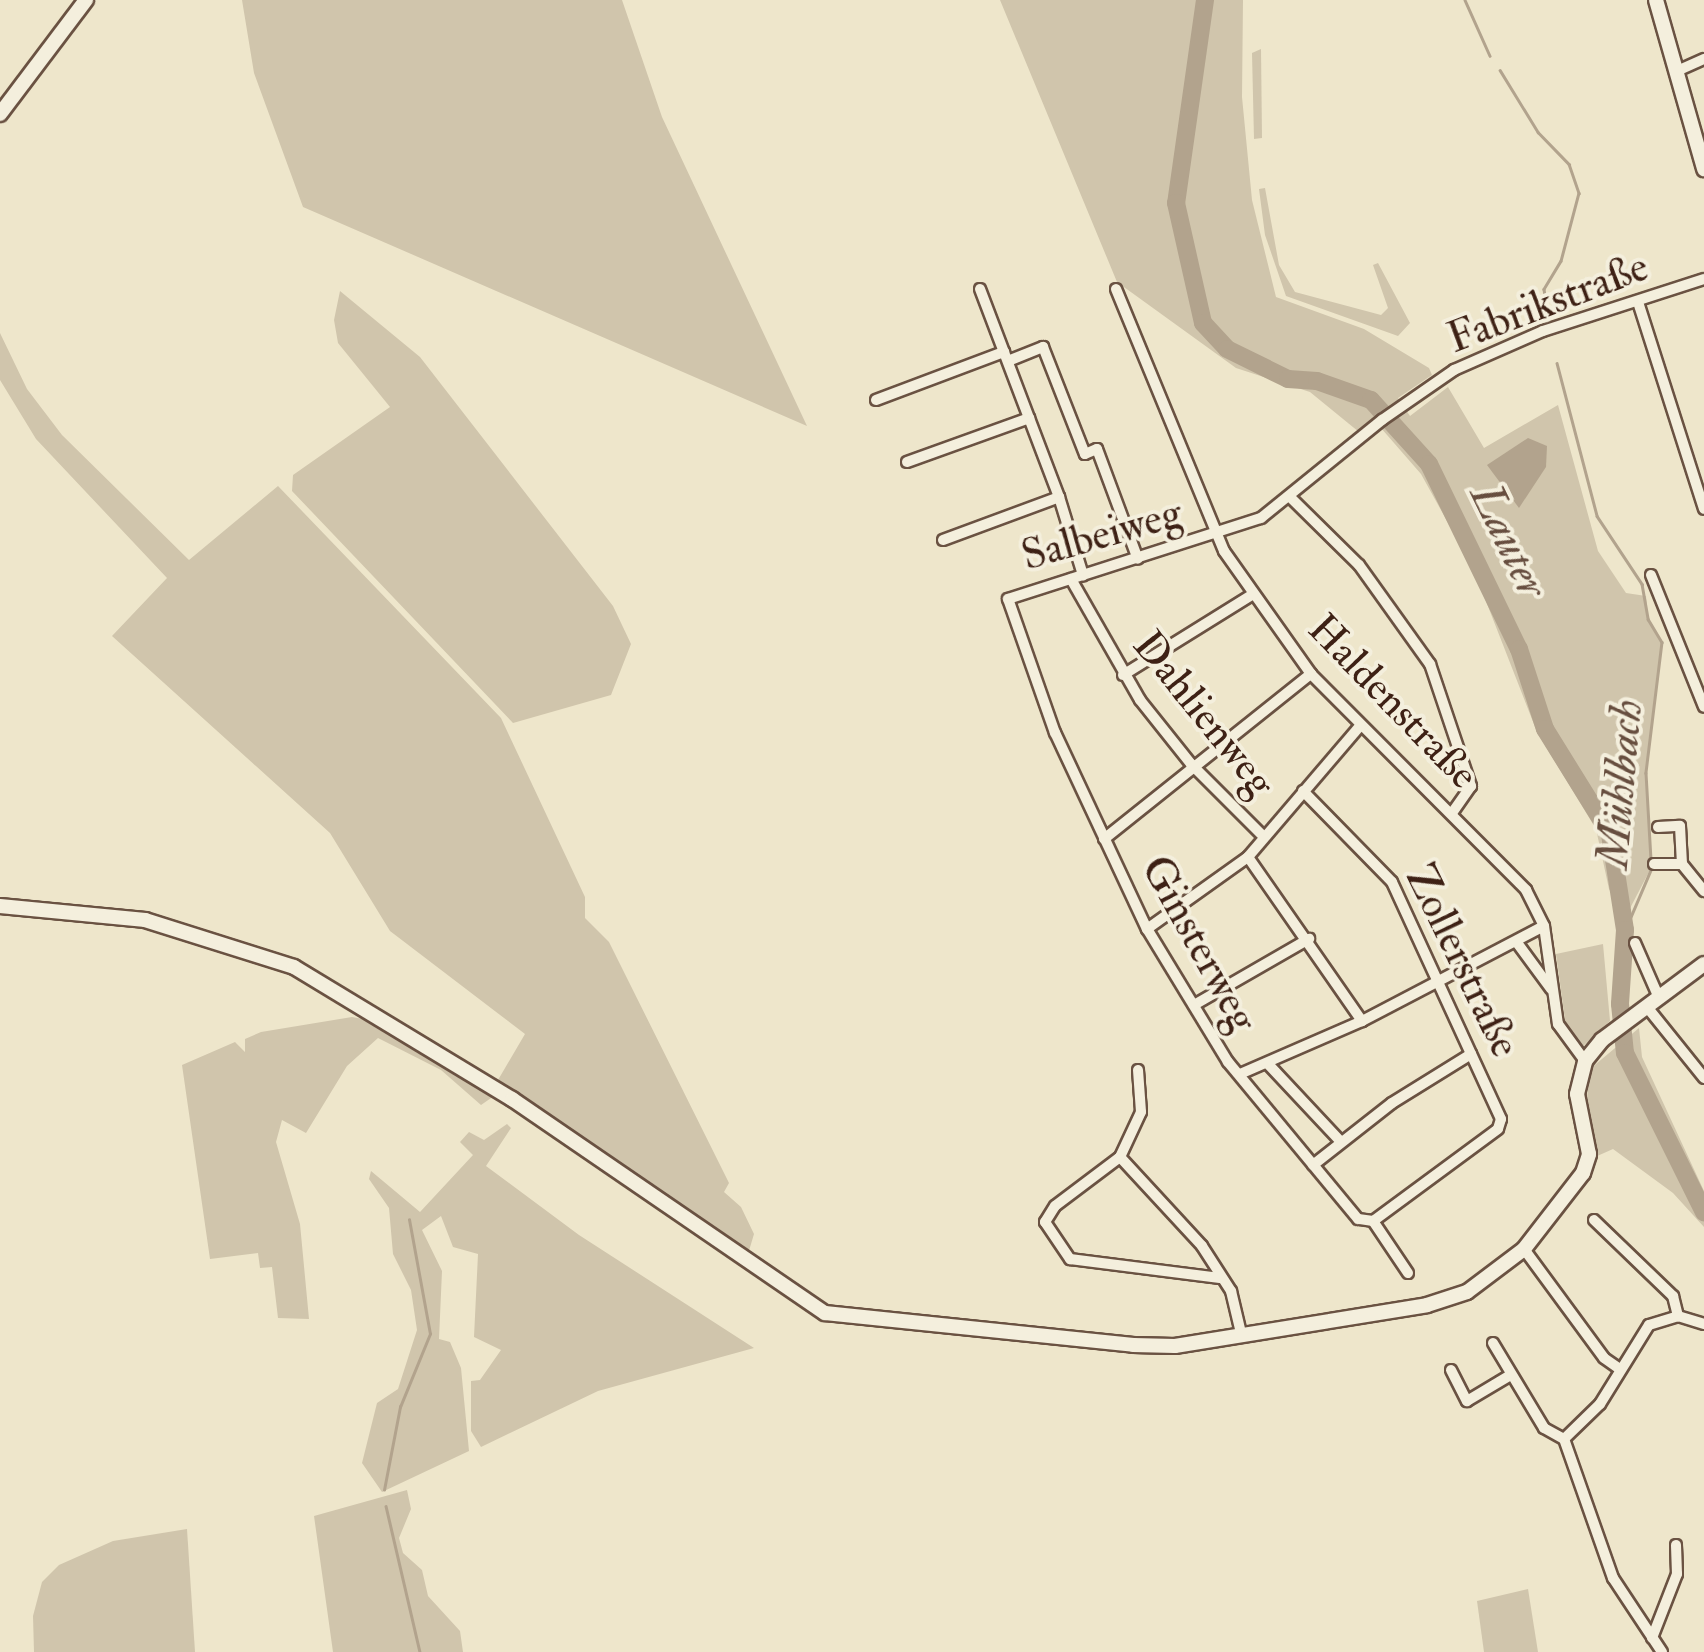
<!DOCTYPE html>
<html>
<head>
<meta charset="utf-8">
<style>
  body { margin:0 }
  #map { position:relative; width:1704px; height:1652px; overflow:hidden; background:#eee6cb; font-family:"IM FELL Double Pica",serif }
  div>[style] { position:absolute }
  .green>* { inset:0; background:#d0c5ac }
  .water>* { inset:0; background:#b2a38d }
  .stream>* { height:2.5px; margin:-1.25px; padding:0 1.25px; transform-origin:1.25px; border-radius:1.25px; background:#b2a38d }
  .river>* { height:18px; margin:-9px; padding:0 9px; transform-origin:9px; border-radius:9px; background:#b2a38d }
  .roads { filter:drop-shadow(2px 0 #6a5242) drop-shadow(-2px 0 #6a5242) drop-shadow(0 2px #6a5242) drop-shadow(0 -2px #6a5242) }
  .street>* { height:10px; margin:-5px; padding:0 5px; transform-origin:5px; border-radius:5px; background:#f4efdd }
  .secondary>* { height:14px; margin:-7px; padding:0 7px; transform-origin:7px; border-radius:7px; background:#f4efdd }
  span { translate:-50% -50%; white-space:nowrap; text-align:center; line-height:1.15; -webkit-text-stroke:8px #f4efdd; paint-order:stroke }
  .street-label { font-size:42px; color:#3e2115 }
  .water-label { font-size:45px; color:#674e3f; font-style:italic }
</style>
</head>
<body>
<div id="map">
  <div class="green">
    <div style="clip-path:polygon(242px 0,622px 0,662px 117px,807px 426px,303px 207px,254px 73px)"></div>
    <div style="clip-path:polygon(1000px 0,1243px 0,1242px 97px,1252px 200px,1276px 297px,1364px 329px,1429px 368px,1432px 375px,1398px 398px,1410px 416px,1448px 387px,1484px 448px,1558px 405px,1598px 551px,1626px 593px,1646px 596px,1648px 619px,1662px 642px,1646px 773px,1651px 868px,1626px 916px,1609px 889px,1596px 829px,1537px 732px,1473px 568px,1421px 474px,1374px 420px,1359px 432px,1310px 392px,1236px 368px,1117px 282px)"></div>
    <div style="clip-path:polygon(1261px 49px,1262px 138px,1254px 139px,1252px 53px)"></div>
    <div style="clip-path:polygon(1265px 188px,1279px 265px,1295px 292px,1381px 315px,1388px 308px,1373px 265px,1378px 263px,1410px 323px,1398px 336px,1286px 296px,1265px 235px,1259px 189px)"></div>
    <div style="clip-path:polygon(340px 291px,420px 357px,613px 606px,631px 644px,611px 695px,513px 723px,292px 491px,293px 475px,390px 407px,338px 343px,334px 320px)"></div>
    <div style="clip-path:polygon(0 333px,27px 389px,62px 435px,189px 560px,278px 486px,501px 718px,585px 897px,585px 918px,609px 942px,729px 1183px,724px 1192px,741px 1207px,754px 1234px,748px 1254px,498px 1080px,525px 1034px,390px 931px,330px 833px,112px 636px,167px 578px,36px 439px,0 380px)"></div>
    <div style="clip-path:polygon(1603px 944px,1610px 1021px,1581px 1048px,1566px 1027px,1556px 954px)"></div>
    <div style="clip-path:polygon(352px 1017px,385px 1023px,494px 1096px,481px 1105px,441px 1070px,378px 1038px,347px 1066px,306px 1133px,282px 1120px,276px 1142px,300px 1224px,309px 1319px,278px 1318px,272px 1267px,260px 1268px,258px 1253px,210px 1259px,182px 1065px,235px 1042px,245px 1052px,245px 1039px,261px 1032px)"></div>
    <div style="clip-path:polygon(1639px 1028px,1642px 1057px,1704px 1191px,1704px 1227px,1673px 1193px,1613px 1149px,1595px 1157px,1586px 1108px,1590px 1069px)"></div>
    <div style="clip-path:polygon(507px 1124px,511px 1128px,486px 1166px,579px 1235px,754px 1348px,598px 1391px,481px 1447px,471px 1431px,471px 1381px,480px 1380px,501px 1350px,474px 1337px,478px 1254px,453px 1247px,441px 1216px,422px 1230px,442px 1271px,439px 1339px,450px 1342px,461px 1368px,469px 1451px,382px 1492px,362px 1463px,377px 1403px,398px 1389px,417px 1330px,411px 1290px,393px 1254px,389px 1208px,369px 1179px,371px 1171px,420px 1212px,473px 1155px,460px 1142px,469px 1132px,484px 1140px)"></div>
    <div style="clip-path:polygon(407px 1490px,411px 1509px,399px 1538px,403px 1553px,422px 1570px,428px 1596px,460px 1631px,463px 1652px,333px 1652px,314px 1516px)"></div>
    <div style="clip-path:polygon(187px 1529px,195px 1652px,34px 1652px,33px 1616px,42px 1582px,59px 1565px,113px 1541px)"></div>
    <div style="clip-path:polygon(1528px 1589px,1538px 1652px,1484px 1652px,1477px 1601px)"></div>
  </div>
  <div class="water">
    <div style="clip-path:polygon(1528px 438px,1547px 446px,1546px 467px,1519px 508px,1487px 465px)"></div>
  </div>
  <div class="stream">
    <div style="left:1465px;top:0;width:61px;rotate:65.9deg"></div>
    <div style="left:1500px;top:70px;width:73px;rotate:58.5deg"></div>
    <div style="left:1538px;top:132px;width:45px;rotate:45.9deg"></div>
    <div style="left:1569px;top:164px;width:31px;rotate:71deg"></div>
    <div style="left:1579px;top:193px;width:70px;rotate:104.8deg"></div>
    <div style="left:1561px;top:261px;width:33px;rotate:121deg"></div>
    <div style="left:1544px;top:289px;width:27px;rotate:82deg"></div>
    <div style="left:1557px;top:363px;width:158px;rotate:75.3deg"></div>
    <div style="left:1597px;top:516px;width:82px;rotate:56.5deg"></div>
    <div style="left:1642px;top:584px;width:36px;rotate:80deg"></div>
    <div style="left:1648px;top:619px;width:27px;rotate:59deg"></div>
    <div style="left:1662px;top:642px;width:132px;rotate:97deg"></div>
    <div style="left:1646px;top:773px;width:88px;rotate:86.7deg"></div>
    <div style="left:1625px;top:930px;width:66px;rotate:-66.9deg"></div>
    <div style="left:384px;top:1490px;width:85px;rotate:-79.1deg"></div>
    <div style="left:400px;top:1407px;width:79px;rotate:-67.7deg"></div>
    <div style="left:430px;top:1334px;width:116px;rotate:-100.4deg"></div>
    <div style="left:386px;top:1506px;width:150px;rotate:76.9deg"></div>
  </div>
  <div class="river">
    <div style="left:1205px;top:0;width:205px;rotate:98.1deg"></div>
    <div style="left:1176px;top:203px;width:123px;rotate:77.3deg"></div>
    <div style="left:1203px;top:323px;width:35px;rotate:47deg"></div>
    <div style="left:1227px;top:349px;width:68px;rotate:26.2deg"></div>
    <div style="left:1288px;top:379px;width:29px;rotate:4deg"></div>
    <div style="left:1317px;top:381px;width:57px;rotate:19.4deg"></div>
    <div style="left:1371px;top:400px;width:86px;rotate:47.8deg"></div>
    <div style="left:1429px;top:464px;width:206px;rotate:64.1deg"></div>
    <div style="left:1519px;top:649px;width:84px;rotate:72deg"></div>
    <div style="left:1545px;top:729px;width:123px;rotate:58.2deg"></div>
    <div style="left:1610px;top:834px;width:97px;rotate:81.1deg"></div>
    <div style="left:1625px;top:930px;width:74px;rotate:93.9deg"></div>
    <div style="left:1620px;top:1004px;width:49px;rotate:84.2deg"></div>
    <div style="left:1625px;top:1053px;width:178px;rotate:63.6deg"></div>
  </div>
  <div class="roads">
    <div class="street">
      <div style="left:1677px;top:71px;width:30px;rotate:-24deg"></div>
      <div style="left:980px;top:289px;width:222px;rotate:69.2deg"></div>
      <div style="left:1116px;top:289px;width:283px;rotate:67.6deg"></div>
      <div style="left:1224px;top:551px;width:151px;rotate:54.7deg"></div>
      <div style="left:1311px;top:674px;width:305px;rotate:45.1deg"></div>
      <div style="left:1526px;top:890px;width:40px;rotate:63.4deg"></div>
      <div style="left:1544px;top:926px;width:99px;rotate:81.9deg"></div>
      <div style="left:1558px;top:1024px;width:46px;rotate:53.9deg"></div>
      <div style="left:1638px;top:302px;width:217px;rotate:72.3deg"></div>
      <div style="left:1008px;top:361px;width:38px;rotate:-22deg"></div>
      <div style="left:1043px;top:347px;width:115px;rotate:68.6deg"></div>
      <div style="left:1085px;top:454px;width:13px;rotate:-23deg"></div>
      <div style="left:1097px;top:449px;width:117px;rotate:69.6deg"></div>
      <div style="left:876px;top:400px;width:137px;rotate:-20.6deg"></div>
      <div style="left:907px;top:462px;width:130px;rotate:-19.8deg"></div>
      <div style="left:1292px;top:499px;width:94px;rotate:44.6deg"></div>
      <div style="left:1359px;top:565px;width:122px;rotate:54.4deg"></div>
      <div style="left:1430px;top:664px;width:129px;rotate:71.4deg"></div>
      <div style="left:1471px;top:786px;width:32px;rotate:125deg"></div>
      <div style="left:943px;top:540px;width:124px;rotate:-20.3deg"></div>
      <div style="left:1059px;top:497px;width:82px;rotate:72.9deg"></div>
      <div style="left:1651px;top:575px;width:142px;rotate:68.1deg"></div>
      <div style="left:1071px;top:579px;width:139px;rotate:60.3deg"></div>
      <div style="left:1140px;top:700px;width:82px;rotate:51.4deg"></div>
      <div style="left:1191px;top:764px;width:99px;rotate:45deg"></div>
      <div style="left:1123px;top:675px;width:153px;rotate:-31.9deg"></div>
      <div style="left:1303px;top:791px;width:127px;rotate:45.6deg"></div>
      <div style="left:1392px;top:882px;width:261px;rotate:65.3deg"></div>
      <div style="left:1501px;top:1119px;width:10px;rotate:107deg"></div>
      <div style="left:1498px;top:1129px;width:155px;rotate:143.6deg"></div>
      <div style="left:1658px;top:827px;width:22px;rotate:-3deg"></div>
      <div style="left:1680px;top:826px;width:38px;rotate:87deg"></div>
      <div style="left:1682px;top:864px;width:35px;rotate:51deg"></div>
      <div style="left:1104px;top:839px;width:265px;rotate:-38.6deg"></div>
      <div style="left:1248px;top:857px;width:200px;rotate:55.2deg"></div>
      <div style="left:1654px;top:864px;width:28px"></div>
      <div style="left:1147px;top:929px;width:124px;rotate:-35.5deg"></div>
      <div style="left:1248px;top:857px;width:172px;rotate:-49.5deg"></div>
      <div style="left:1635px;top:943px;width:60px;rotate:66.4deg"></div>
      <div style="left:1518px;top:944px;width:56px;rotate:53.7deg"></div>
      <div style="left:1194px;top:1005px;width:133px;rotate:-29.9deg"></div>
      <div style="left:1647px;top:1007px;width:91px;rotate:51.2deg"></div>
      <div style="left:1269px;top:1065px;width:104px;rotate:46.9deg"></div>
      <div style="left:1138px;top:1070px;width:42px;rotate:85.9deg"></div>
      <div style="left:1141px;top:1112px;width:50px;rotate:115deg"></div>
      <div style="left:1120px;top:1157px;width:81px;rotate:143deg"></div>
      <div style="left:1055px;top:1206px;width:19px;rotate:122deg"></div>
      <div style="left:1045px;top:1222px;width:45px;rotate:56deg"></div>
      <div style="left:1070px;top:1259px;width:151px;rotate:7.2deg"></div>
      <div style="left:1240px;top:1074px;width:133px;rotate:-23.5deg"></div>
      <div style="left:1362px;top:1021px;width:205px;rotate:-27.6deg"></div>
      <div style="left:1120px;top:1157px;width:121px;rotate:47.3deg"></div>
      <div style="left:1202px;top:1246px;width:54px;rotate:57.2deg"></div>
      <div style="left:1231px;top:1291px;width:43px;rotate:76.6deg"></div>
      <div style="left:1313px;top:1165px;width:100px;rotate:-38.1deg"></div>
      <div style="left:1392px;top:1103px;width:93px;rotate:-31.8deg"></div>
      <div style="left:1594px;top:1220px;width:110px;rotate:43.9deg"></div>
      <div style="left:1673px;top:1296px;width:21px;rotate:76deg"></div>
      <div style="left:1524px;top:1249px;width:135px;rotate:53.7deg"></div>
      <div style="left:1604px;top:1358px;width:19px;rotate:35deg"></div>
      <div style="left:1408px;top:1273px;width:63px;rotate:-123.9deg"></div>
      <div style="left:1373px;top:1221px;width:15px;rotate:-172deg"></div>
      <div style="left:1358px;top:1219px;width:204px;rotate:-129.6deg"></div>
      <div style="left:1228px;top:1062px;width:156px;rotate:-121.3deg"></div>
      <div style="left:1147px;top:929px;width:217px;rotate:-115.1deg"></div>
      <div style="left:1055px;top:733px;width:142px;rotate:-109.3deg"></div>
      <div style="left:1008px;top:599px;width:266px;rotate:-17.8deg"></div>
      <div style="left:1261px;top:518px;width:156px;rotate:-39deg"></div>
      <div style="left:1382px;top:420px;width:88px;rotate:-34.8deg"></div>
      <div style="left:1454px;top:370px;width:97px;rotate:-23.7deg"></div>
      <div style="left:1543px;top:331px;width:169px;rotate:-17.9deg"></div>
      <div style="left:1493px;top:1343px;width:99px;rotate:59deg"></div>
      <div style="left:1544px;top:1428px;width:23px;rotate:29deg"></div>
      <div style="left:1451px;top:1370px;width:35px;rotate:63deg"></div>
      <div style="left:1467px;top:1401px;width:49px;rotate:-30.8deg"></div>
      <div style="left:1652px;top:1638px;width:69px;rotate:-68.7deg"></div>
      <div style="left:1677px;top:1574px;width:29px;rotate:-92deg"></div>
      <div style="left:1662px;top:1652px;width:89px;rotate:-123.5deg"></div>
      <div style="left:1613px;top:1578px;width:147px;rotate:-109.4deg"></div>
      <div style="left:1564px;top:1439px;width:50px;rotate:-44.2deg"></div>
      <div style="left:1600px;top:1404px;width:93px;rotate:-58.2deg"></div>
      <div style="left:1649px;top:1325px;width:30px;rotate:-17deg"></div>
      <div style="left:1678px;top:1316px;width:27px;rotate:17deg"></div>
    </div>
    <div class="secondary">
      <div style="left:1656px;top:0;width:176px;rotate:74.1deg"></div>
      <div style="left:0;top:114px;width:143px;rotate:-53deg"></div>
      <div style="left:0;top:906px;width:146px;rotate:5.5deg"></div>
      <div style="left:145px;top:920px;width:156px;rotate:17.5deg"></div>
      <div style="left:294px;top:967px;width:255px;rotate:31.2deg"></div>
      <div style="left:512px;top:1099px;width:379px;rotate:34.4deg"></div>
      <div style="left:825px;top:1313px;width:310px;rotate:5.9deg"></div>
      <div style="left:1133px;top:1345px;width:42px;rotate:1.4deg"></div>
      <div style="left:1175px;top:1346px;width:255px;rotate:-9.2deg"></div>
      <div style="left:1427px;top:1305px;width:42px;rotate:-18deg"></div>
      <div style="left:1467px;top:1292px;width:71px;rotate:-37deg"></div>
      <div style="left:1524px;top:1249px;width:96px;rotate:-52.2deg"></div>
      <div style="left:1583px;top:1173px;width:20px;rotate:-72deg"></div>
      <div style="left:1589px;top:1154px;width:61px;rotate:-101.3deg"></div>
      <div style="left:1577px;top:1094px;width:34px;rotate:-76deg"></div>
      <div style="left:1585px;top:1061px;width:27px;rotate:-51deg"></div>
      <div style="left:1602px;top:1040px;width:127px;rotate:-36.7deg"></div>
    </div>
  </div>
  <div class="street-label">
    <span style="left:1548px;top:303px;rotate:-21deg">Fabrikstraße</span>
    <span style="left:1102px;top:535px;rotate:-16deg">Salbeiweg</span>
    <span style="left:1393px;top:702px;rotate:46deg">Haldenstraße</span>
    <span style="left:1204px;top:714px;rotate:51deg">Dahlienweg</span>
    <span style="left:1199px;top:944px;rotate:61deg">Ginsterweg</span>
    <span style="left:1462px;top:961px;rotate:64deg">Zollerstraße</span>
  </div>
  <div class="water-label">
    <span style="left:1508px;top:541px;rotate:64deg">Lauter</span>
    <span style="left:1621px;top:784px;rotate:-85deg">Mühlbach</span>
  </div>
</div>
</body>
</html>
